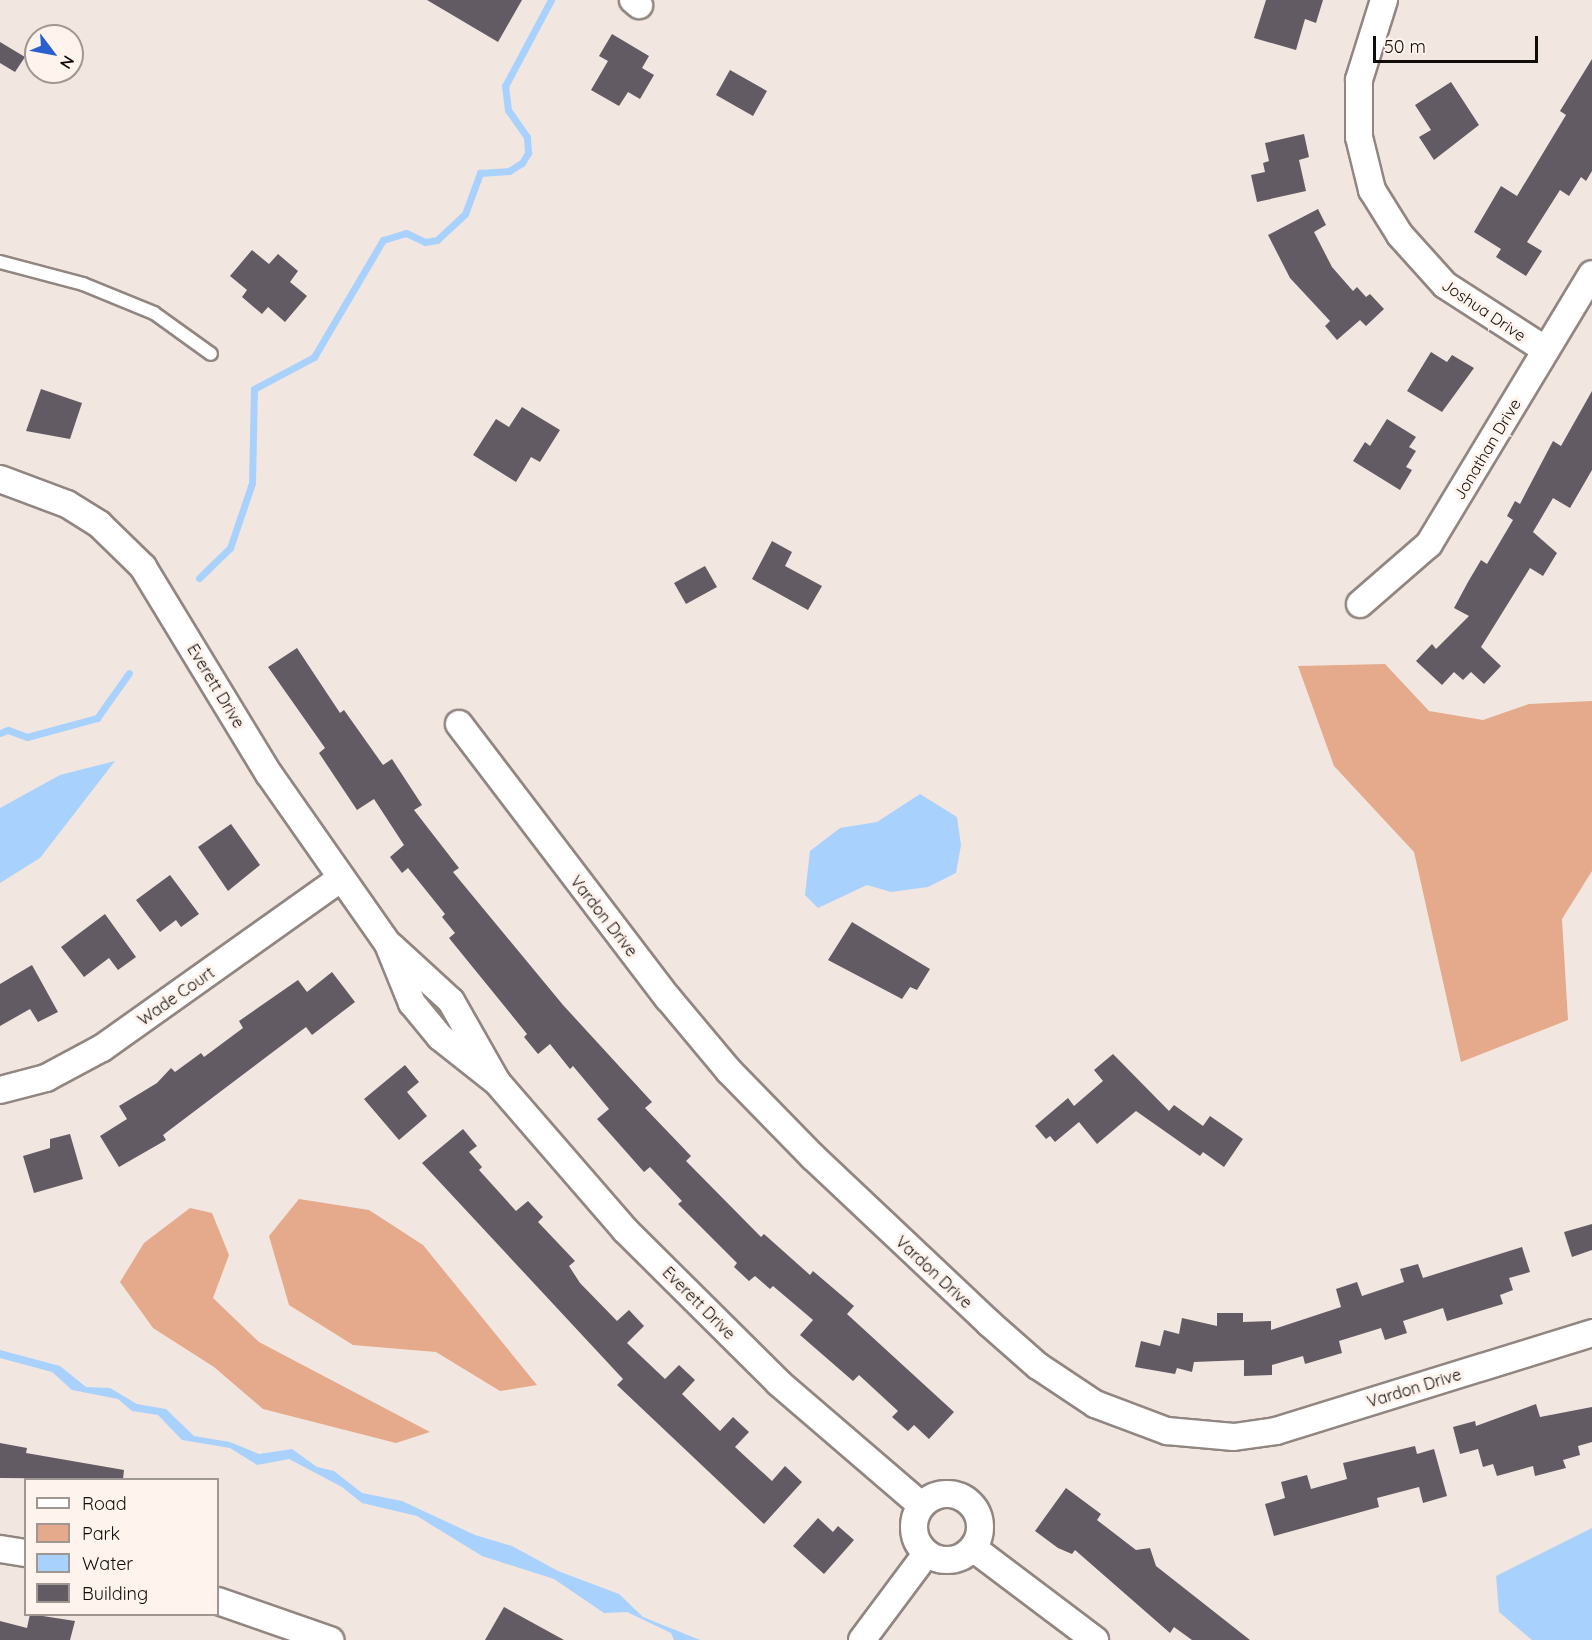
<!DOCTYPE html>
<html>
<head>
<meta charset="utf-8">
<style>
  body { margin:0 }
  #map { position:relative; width:1592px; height:1640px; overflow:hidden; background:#f2e6e0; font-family:Quicksand,sans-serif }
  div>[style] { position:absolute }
  .green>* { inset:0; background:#e5aa8b }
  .water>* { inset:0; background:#a9d1fe }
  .stream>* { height:7px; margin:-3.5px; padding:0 3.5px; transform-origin:3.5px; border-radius:3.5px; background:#a9d1fe }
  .building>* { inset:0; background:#625b64 }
  .roads { filter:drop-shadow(2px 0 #918681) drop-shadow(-2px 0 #918681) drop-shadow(0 2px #918681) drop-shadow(0 -2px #918681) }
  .lane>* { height:12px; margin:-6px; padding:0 6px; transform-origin:6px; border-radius:6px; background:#fff }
  .street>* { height:26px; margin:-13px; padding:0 13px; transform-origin:13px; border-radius:13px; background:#fff }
  .street>.ring { margin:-13px; padding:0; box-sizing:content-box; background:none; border:26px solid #fff; border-radius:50% }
  span { translate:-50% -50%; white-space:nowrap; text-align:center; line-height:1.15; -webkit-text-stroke:6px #fff3ed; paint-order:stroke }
  .street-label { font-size:16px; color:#100c0a }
  .legend { position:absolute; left:24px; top:1478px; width:195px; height:138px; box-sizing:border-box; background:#fff3ed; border:2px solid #9f9792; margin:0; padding:8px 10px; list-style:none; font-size:18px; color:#100c0a }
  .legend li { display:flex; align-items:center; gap:12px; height:30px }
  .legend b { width:30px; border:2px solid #9f9792 }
  .north { position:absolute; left:24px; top:24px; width:60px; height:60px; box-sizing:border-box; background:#fff3ed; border:2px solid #9f9792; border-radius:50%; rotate:122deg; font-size:16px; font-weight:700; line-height:24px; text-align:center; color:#100c0a }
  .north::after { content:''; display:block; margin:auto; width:21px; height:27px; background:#2960ce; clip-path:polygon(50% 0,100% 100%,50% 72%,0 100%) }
  .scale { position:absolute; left:1373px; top:36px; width:165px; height:27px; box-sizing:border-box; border:3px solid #100c0a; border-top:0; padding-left:8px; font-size:18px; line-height:21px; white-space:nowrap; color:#100c0a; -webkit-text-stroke:4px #fff3ed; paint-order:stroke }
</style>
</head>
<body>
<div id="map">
  <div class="green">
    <div style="clip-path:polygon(1385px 664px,1429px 711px,1483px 720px,1529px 704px,1592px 701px,1592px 871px,1562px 919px,1568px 1020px,1461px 1062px,1414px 852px,1334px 766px,1298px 666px)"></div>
    <div style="clip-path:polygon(299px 1199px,369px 1210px,423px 1245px,537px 1385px,500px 1391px,436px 1352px,353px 1345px,289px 1305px,269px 1236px)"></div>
    <div style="clip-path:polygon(190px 1208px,212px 1213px,229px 1255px,213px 1298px,259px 1342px,430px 1432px,396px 1443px,263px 1409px,214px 1367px,153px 1328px,120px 1282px,144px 1243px)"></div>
  </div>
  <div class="water">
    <div style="clip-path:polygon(115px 761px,40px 858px,0 883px,0 808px,60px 775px)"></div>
    <div style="clip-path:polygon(920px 794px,957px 817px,961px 845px,956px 873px,928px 887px,891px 892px,867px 885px,818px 908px,805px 895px,810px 851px,840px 828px,877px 822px)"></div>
    <div style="clip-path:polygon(0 1350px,60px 1366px,86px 1387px,110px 1388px,137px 1404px,166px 1409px,194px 1436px,230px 1442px,259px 1454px,292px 1449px,317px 1467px,334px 1471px,362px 1493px,402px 1501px,475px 1535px,512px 1546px,558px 1571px,619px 1594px,643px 1617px,700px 1640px,674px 1640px,671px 1633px,627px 1612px,604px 1613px,554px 1579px,482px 1556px,417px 1516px,362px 1503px,342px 1487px,289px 1459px,257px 1465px,230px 1448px,182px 1440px,158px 1415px,132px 1411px,118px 1399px,72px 1390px,52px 1372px,0 1358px)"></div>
    <div style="clip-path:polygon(1592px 1528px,1592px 1640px,1532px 1640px,1499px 1612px,1496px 1576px)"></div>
  </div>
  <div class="stream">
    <div style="left:199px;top:578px;width:43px;rotate:-44.1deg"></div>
    <div style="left:230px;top:548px;width:69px;rotate:-71.3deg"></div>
    <div style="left:252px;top:483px;width:94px;rotate:-88.8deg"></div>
    <div style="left:254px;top:389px;width:68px;rotate:-28.1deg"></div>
    <div style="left:314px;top:357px;width:136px;rotate:-59.5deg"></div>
    <div style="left:383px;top:240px;width:24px;rotate:-17deg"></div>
    <div style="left:406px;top:233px;width:21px;rotate:25deg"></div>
    <div style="left:425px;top:242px;width:12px;rotate:-9deg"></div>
    <div style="left:437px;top:240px;width:38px;rotate:-43deg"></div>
    <div style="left:465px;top:214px;width:44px;rotate:-69.9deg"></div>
    <div style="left:480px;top:173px;width:29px;rotate:-4deg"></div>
    <div style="left:509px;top:171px;width:15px;rotate:-32deg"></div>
    <div style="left:522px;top:163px;width:12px;rotate:-59deg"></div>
    <div style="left:528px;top:153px;width:16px;rotate:-94deg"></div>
    <div style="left:527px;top:137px;width:33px;rotate:-125deg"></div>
    <div style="left:508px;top:110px;width:24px;rotate:-97deg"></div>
    <div style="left:505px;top:86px;width:98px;rotate:-61.9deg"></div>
    <div style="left:0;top:733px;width:9px;rotate:-21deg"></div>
    <div style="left:8px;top:730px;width:20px;rotate:20deg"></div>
    <div style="left:27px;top:737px;width:73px;rotate:-15.2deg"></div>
    <div style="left:97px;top:718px;width:55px;rotate:-54.6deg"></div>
  </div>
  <div class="building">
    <div style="clip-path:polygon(427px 0,522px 0,498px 42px)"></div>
    <div style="clip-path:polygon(1266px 0,1323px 0,1316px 23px,1305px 19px,1296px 50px,1254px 38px)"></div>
    <div style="clip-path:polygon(612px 34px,649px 56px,642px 68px,654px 75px,640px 99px,628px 92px,619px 106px,591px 90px,608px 61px,599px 56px)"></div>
    <div style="clip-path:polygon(0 42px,25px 57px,15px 72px,0 63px)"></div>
    <div style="clip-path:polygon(1592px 59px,1592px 171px,1586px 181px,1581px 177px,1569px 196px,1560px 190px,1527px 242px,1542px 251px,1526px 276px,1496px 257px,1501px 249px,1474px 232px,1501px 186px,1517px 196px,1566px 115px,1560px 111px)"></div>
    <div style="clip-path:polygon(730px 70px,767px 91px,753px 116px,716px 95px)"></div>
    <div style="clip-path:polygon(1451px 82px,1479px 125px,1434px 160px,1419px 137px,1431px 130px,1415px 105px)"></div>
    <div style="clip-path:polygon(1304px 134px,1309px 157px,1299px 160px,1306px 191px,1257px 202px,1251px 175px,1265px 172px,1263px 163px,1269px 161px,1265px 143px)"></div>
    <div style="clip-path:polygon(1318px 209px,1326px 225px,1314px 232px,1332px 267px,1353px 291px,1357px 287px,1366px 297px,1370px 294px,1384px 309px,1366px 326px,1360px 320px,1337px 340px,1325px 326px,1330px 321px,1290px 278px,1268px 235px)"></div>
    <div style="clip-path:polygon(252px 250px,269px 264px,278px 254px,298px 271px,290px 282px,307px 296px,285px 322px,268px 307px,262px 314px,242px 297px,247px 290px,230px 276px)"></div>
    <div style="clip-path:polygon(1431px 352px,1447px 362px,1452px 355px,1474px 368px,1442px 412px,1407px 391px)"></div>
    <div style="clip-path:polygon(41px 389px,82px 403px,70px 439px,26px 431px)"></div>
    <div style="clip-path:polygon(1592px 391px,1592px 470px,1570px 508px,1553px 498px,1533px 532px,1557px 553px,1543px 576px,1530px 568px,1481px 647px,1501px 666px,1484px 684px,1471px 672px,1463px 680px,1454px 672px,1442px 685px,1416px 661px,1432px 644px,1436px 649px,1469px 616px,1454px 608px,1468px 582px,1481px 560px,1487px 564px,1513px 520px,1507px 516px,1515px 501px,1520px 504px,1553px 441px,1561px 446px)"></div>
    <div style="clip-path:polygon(522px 407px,560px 430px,540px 462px,531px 457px,516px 482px,473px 455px,496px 419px,509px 427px)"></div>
    <div style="clip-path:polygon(1387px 419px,1416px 437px,1409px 447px,1416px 451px,1406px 467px,1412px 470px,1400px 490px,1353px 461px,1365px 442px,1370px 446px)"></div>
    <div style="clip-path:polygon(772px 541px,792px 552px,785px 566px,822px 586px,808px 610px,752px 579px)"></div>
    <div style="clip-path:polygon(705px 566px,717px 587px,686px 604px,674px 583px)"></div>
    <div style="clip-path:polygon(297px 648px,340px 713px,344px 710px,383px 765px,392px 759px,422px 805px,414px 810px,459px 868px,453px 872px,563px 1005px,652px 1102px,645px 1108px,691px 1156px,686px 1161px,761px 1237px,764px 1234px,810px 1275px,813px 1271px,854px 1306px,847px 1314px,954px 1412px,929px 1439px,914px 1425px,908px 1431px,892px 1417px,898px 1411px,859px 1375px,853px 1381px,800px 1335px,813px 1320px,773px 1286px,770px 1289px,755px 1276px,749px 1281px,734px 1267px,737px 1263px,678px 1204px,682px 1201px,650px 1167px,644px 1172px,597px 1119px,609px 1109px,573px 1066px,570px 1069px,550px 1044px,538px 1054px,524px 1037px,527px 1034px,449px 938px,455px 933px,442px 917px,445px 914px,408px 868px,402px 873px,390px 857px,404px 845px,374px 799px,357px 810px,319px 753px,325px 748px,268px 667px)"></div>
    <div style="clip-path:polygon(231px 824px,260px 865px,228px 891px,198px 847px)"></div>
    <div style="clip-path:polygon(170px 875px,199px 914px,181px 927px,176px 920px,160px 932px,136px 900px)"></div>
    <div style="clip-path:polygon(105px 914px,136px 957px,118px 970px,109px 958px,84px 977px,61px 947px)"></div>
    <div style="clip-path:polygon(852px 922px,930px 969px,917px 990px,910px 987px,902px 999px,828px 960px)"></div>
    <div style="clip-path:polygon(32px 965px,58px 1012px,38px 1022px,30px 1009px,0 1026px,0 984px)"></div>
    <div style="clip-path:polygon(332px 972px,355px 1002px,312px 1035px,306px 1027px,163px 1135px,166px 1140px,119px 1167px,100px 1136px,127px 1119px,119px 1106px,157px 1083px,171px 1068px,175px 1072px,201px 1053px,204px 1057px,243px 1028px,239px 1021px,298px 980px,307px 992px)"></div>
    <div style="clip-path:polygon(1113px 1054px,1169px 1111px,1174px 1105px,1203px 1126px,1210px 1116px,1243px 1139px,1224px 1167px,1203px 1152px,1200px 1156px,1136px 1111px,1097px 1144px,1079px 1122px,1055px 1142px,1050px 1136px,1046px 1139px,1035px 1126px,1068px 1098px,1074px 1106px,1103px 1081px,1094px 1070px)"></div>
    <div style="clip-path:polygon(405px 1065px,419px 1082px,407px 1092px,427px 1116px,399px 1140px,364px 1099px)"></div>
    <div style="clip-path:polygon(463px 1129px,477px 1146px,469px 1152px,482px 1167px,479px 1170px,516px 1211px,528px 1201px,543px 1217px,538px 1222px,575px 1261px,569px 1266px,580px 1283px,617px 1321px,629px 1310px,644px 1326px,627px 1343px,665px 1379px,679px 1365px,695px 1380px,682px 1394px,720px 1431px,733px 1417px,749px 1432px,735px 1447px,772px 1481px,785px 1466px,802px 1482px,764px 1524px,617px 1385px,623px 1379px,422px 1163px)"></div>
    <div style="clip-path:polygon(70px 1134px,83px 1179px,34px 1193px,23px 1156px,50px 1148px,50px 1139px)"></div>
    <div style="clip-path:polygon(1592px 1224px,1592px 1250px,1572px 1257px,1564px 1232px)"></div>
    <div style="clip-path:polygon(1522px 1247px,1530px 1272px,1509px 1278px,1513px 1290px,1500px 1295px,1503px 1304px,1447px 1321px,1443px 1308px,1403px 1321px,1407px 1333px,1385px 1340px,1381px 1328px,1339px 1341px,1342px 1353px,1305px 1364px,1303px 1356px,1272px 1365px,1272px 1375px,1244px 1376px,1244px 1360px,1194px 1362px,1192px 1372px,1177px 1368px,1175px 1374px,1135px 1367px,1141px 1341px,1160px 1346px,1164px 1330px,1179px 1334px,1182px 1318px,1217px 1326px,1217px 1313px,1243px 1313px,1243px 1322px,1271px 1321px,1271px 1330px,1341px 1307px,1336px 1289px,1357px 1282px,1362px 1296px,1404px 1282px,1400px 1269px,1418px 1264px,1423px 1278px)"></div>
    <div style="clip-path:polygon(1536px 1404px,1540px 1417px,1592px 1407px,1592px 1442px,1578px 1446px,1580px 1455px,1563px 1460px,1566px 1468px,1535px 1476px,1533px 1466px,1497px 1476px,1493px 1464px,1483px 1467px,1478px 1449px,1460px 1454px,1453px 1427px,1475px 1421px,1476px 1426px)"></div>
    <div style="clip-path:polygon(0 1443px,27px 1448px,26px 1453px,124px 1470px,123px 1479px,0 1478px)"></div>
    <div style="clip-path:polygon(1415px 1446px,1417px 1454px,1434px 1449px,1447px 1496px,1423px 1503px,1419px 1487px,1377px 1498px,1379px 1507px,1274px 1536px,1265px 1504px,1285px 1498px,1281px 1482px,1307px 1475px,1311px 1489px,1347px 1479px,1343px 1463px)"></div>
    <div style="clip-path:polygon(1066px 1488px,1101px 1514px,1097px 1520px,1136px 1550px,1150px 1548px,1156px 1566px,1250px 1640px,1192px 1640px,1174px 1627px,1170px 1633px,1075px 1550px,1072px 1554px,1058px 1548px,1035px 1531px)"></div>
    <div style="clip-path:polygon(818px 1518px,833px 1532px,838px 1526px,854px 1540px,824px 1574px,793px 1546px)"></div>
    <div style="clip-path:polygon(504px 1607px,564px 1640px,485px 1640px)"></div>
    <div style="clip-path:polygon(30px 1614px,75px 1621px,70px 1640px,0 1640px,0 1621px,27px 1628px)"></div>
  </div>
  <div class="roads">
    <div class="lane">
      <div style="left:0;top:262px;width:86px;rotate:14.8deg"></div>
      <div style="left:83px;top:284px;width:77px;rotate:22.2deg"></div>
      <div style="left:154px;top:313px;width:70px;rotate:35.7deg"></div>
    </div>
    <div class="street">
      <div style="left:633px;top:0;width:8px;rotate:40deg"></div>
      <div style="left:1384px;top:0;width:84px;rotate:107.4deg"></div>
      <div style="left:1359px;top:80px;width:57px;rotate:90deg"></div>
      <div style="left:1359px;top:137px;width:55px;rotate:76.2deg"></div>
      <div style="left:1372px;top:190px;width:53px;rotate:58.1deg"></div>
      <div style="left:1400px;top:235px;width:67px;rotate:48deg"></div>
      <div style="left:1445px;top:285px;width:120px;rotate:32.8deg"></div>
      <div style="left:0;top:479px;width:72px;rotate:20.5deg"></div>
      <div style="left:67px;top:504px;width:38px;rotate:32deg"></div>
      <div style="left:99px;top:524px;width:62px;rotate:44.3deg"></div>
      <div style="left:143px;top:567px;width:242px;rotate:58.7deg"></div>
      <div style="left:269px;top:774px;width:208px;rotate:55deg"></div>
      <div style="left:388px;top:944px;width:64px;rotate:67.9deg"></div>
      <div style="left:412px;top:1003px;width:44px;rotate:50.5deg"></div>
      <div style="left:440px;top:1037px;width:73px;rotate:38.3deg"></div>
      <div style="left:1360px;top:604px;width:91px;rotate:-41deg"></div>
      <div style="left:1429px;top:544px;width:315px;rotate:-58.9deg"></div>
      <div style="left:459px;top:724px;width:345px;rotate:52.7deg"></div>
      <div style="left:668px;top:998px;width:95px;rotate:50.1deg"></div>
      <div style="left:729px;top:1071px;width:120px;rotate:45.7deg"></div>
      <div style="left:813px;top:1157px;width:242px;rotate:43.3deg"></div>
      <div style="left:989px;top:1323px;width:65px;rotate:41.3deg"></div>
      <div style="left:1038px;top:1366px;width:69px;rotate:33.7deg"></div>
      <div style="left:1095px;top:1404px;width:77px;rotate:20.6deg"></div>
      <div style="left:1167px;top:1431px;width:67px;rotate:5.1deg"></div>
      <div style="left:1234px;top:1437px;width:42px;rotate:-8.1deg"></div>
      <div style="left:1276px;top:1431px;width:331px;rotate:-17.2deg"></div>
      <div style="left:391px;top:946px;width:81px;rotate:42.5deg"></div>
      <div style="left:451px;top:1001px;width:93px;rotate:60.4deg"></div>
      <div style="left:497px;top:1082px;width:196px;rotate:49.1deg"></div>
      <div style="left:625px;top:1230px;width:217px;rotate:44.8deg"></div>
      <div style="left:779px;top:1383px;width:187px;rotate:40.7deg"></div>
      <div style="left:0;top:1090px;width:48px;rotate:-14.6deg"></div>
      <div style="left:46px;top:1078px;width:64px;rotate:-28.2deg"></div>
      <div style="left:102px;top:1048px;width:292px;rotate:-35.4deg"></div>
      <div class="ring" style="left:914px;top:1494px;width:40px;height:40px"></div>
      <div style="left:973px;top:1548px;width:153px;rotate:37deg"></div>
      <div style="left:0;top:1549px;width:26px;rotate:9deg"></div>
      <div style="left:218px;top:1601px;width:119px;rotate:19.2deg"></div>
      <div style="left:862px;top:1640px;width:107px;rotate:-53.3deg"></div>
    </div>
  </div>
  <div class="street-label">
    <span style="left:1484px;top:310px;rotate:34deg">Joshua Drive</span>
    <span style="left:1487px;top:449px;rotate:-59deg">Jonathan Drive</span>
    <span style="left:216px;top:686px;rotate:59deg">Everett Drive</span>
    <span style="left:604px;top:916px;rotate:52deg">Vardon Drive</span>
    <span style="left:176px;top:996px;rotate:-35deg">Wade Court</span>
    <span style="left:934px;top:1272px;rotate:43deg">Vardon Drive</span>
    <span style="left:699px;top:1303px;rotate:45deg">Everett Drive</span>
    <span style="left:1414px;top:1388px;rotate:-17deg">Vardon Drive</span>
  </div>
  <ul class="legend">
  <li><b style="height:8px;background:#fff"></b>Road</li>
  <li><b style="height:16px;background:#e5aa8b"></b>Park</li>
  <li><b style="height:16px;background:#a9d1fe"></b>Water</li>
  <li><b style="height:16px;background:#625b64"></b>Building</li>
  </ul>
  <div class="north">N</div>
  <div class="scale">50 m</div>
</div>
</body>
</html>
